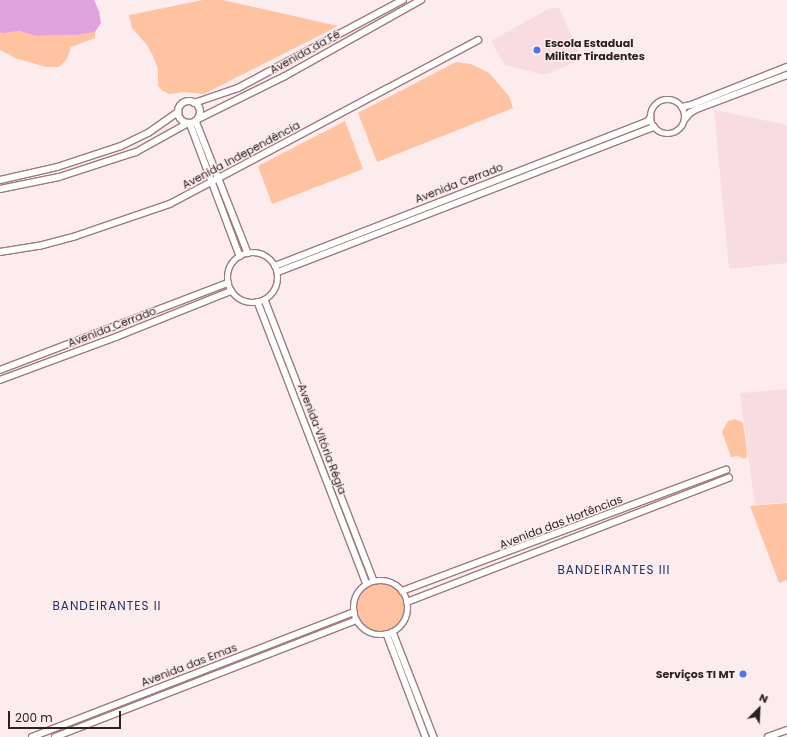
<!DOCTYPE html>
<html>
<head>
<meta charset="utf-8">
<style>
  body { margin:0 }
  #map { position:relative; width:787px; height:737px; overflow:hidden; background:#fcecee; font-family:Poppins,sans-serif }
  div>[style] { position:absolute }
  .built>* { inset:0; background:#f9dce0 }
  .green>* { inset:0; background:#ffc3a1 }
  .round { border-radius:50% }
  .water>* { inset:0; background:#e1a3de }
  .roads { filter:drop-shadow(1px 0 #9d7a7f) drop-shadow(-1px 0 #9d7a7f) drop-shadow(0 1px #9d7a7f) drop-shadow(0 -1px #9d7a7f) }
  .tertiary>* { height:5.5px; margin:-2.75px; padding:0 2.75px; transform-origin:2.75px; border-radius:2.75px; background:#fff }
  .tertiary>.ring { margin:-2.75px; padding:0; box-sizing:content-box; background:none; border:5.5px solid #fff; border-radius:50% }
  .secondary>* { height:6px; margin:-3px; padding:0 3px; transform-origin:3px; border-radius:3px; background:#fff }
  .secondary>.ring { margin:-3px; padding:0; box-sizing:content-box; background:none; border:6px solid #fff; border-radius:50% }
  .dots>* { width:11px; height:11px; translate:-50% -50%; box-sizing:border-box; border:2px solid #fcecee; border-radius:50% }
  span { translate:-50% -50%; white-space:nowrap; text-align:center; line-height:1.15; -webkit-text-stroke:3px #fcecee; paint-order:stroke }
  .poi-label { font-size:11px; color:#2e2022; font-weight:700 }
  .left { translate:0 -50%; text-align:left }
  .right { translate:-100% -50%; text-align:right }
  .street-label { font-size:11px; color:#2e2022 }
  .neighbourhood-label { font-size:12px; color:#1e326a; letter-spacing:1px }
  .north { position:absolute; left:739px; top:689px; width:40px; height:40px; -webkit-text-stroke:3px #fcecee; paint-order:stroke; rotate:24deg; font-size:11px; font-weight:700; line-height:16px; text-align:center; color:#2e2022 }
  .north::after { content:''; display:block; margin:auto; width:14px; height:18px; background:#2e2022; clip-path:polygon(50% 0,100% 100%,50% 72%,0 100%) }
  .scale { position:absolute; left:8px; top:711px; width:113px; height:18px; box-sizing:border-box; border:2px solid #2e2022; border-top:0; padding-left:5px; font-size:12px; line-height:14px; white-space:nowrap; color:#2e2022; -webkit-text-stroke:3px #fcecee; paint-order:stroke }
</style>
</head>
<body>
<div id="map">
  <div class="built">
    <div style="clip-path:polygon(550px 8px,559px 8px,582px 59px,545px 75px,505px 65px,491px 41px)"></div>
    <div style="clip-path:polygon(714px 110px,787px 125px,787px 263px,729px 269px)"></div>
    <div style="clip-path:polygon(787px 389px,787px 502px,755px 505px,740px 393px)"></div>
  </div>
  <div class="green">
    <div style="clip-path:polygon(203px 0,223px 0,338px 26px,204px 94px,184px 92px,169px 94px,163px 91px,158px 86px,158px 69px,153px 56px,147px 45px,132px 28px,129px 15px)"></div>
    <div style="clip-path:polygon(19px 31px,36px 36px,77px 35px,95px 32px,95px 38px,71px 47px,67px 59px,59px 67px,46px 67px,15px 58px,0 50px,0 32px)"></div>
    <div style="clip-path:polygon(456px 62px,471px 64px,489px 73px,509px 96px,513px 108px,377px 162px,358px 113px)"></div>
    <div style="clip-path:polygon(345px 121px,363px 169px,272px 204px,258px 166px)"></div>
    <div style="clip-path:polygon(735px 419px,743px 423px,747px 451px,747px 457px,744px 459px,738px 456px,731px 457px,722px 432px,728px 421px)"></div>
    <div style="clip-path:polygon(787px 503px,787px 580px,779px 583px,750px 506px)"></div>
    <div class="round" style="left:356px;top:583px;width:50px;height:50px"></div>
  </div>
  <div class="water">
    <div style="clip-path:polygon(0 0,94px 0,99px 11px,101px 23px,95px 32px,77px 35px,36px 36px,19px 31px,4px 33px,0 32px)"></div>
  </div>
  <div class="roads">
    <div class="tertiary">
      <div class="ring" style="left:651px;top:100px;width:28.5px;height:28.5px"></div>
      <div style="left:682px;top:107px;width:9px;rotate:-13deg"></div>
      <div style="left:691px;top:105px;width:103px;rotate:-21.6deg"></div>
      <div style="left:685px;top:119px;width:8px;rotate:-50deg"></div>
      <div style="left:690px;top:113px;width:8px;rotate:-30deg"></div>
      <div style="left:697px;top:109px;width:96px;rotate:-20.7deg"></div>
      <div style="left:196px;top:121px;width:142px;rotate:68.5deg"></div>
      <div style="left:190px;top:123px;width:142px;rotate:69.4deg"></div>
      <div style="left:0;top:252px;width:39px;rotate:-9deg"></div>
      <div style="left:39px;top:246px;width:38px;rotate:-15deg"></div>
      <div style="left:76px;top:236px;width:99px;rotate:-18.8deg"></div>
      <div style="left:170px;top:204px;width:349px;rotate:-28deg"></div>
      <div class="ring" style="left:228px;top:253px;width:44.5px;height:44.5px"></div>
      <div style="left:275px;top:266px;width:400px;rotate:-21.2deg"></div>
      <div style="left:648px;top:121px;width:4px;rotate:-56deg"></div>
      <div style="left:278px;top:272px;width:403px;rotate:-21.1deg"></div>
      <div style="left:265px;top:300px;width:301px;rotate:68.8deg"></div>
      <div style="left:258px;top:302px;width:302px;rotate:68.9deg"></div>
      <div style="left:0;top:370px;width:244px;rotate:-20.9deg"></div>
      <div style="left:0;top:380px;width:124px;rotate:-20.3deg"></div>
      <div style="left:116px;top:337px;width:124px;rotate:-21.8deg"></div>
      <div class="ring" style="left:354px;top:581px;width:48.5px;height:48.5px"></div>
      <div style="left:402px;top:591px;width:346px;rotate:-20.5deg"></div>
      <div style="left:407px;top:602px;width:345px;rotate:-21.1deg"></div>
      <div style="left:393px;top:632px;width:113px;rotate:68.7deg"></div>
      <div style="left:387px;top:634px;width:110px;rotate:69.3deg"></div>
      <div style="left:32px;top:737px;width:345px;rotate:-21.2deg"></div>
      <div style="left:55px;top:737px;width:323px;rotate:-21.2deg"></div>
      <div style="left:768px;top:737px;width:20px;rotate:-20deg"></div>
    </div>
    <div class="secondary">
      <div class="ring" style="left:178px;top:101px;width:16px;height:16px"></div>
      <div style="left:194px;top:103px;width:46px;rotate:-18.8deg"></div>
      <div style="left:238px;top:88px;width:187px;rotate:-28.1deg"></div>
      <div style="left:198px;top:119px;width:97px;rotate:-26.3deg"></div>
      <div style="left:285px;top:76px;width:156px;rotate:-29.2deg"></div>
      <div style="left:0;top:180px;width:58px;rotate:-12.8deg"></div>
      <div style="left:57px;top:167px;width:67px;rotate:-18.2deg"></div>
      <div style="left:121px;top:146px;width:30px;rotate:-26deg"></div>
      <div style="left:148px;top:133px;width:37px;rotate:-35deg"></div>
      <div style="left:0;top:189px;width:60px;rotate:-11.5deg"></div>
      <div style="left:59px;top:177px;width:81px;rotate:-18deg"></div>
      <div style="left:136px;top:152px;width:60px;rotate:-29.1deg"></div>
    </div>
  </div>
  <div class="dots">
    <div style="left:537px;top:50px;background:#4d76e9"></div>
    <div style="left:743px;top:674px;background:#4d76e9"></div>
  </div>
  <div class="poi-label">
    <span class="left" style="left:545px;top:50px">Escola Estadual<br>Militar Tiradentes</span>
    <span class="right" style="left:735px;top:674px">Serviços TI MT</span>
  </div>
  <div class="street-label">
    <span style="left:305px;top:52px;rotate:-29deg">Avenida da Fé</span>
    <span style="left:241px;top:155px;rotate:-28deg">Avenida Independência</span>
    <span style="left:459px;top:183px;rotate:-21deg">Avenida Cerrado</span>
    <span style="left:112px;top:327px;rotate:-21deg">Avenida Cerrado</span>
    <span style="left:322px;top:439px;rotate:69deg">Avenida Vitória Régia</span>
    <span style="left:561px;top:522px;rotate:-21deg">Avenida das Hortências</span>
    <span style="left:189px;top:665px;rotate:-21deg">Avenida das Emas</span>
  </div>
  <div class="neighbourhood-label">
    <span style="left:614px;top:570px">BANDEIRANTES III</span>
    <span style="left:107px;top:606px">BANDEIRANTES II</span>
  </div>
  <div class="north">N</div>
  <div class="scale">200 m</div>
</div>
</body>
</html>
